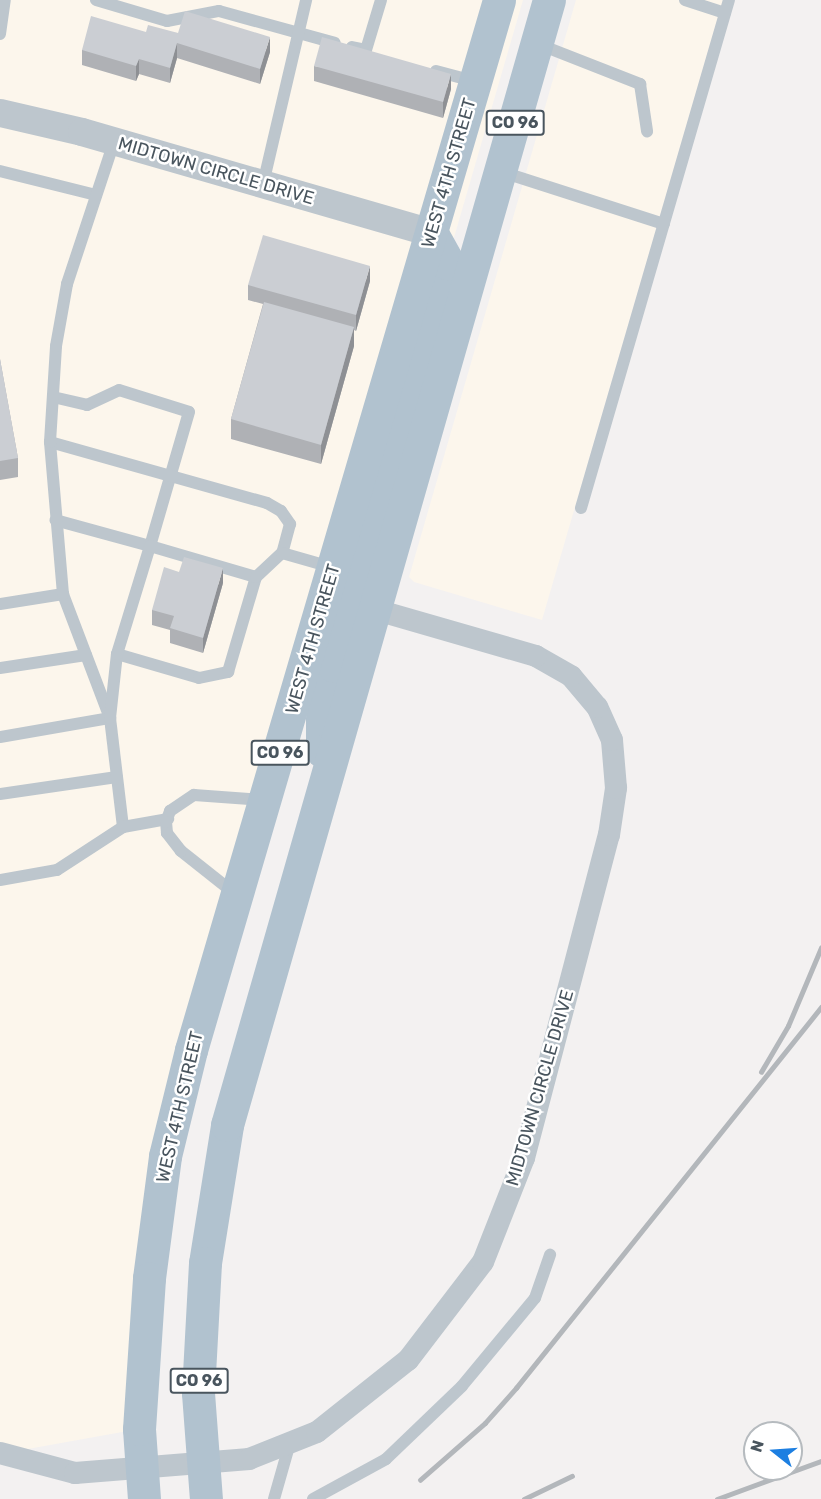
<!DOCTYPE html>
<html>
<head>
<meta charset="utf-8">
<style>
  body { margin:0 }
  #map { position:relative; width:821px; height:1499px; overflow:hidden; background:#f3f1f1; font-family:Rubik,sans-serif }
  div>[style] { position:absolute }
  .commercial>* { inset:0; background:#fcf6ec }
  .service>* { height:12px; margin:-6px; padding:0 6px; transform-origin:6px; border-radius:6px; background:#bdc6cd }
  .minor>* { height:22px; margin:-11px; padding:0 11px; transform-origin:11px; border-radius:11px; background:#bdc6cd }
  .tertiary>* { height:28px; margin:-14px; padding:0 14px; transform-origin:14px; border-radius:14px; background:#bdc6cd }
  .primary>* { height:33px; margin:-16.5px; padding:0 16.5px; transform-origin:16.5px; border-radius:16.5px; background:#b1c2cf }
  .rail>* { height:4.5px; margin:-2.25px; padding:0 2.25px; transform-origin:2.25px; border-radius:2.25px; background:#b3b7bb }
  .primary-bridge>* { height:33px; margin:-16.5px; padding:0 16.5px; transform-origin:16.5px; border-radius:16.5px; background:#b1c2cf }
  .wall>* { inset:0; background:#afb1b5 }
  .shaded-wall>* { inset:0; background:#8e9094 }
  .building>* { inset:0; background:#cbced3 }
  span { translate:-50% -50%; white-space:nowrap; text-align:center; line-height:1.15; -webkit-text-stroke:5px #fff; paint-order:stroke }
  .shield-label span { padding:2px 4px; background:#fff; border:2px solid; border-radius:4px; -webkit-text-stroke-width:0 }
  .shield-label { font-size:16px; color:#49555e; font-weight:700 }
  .street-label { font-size:18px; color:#49555e }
  .north { position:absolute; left:743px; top:1421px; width:60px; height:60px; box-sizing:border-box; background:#fff; border:2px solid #b6bbbf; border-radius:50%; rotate:287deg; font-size:16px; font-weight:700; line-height:24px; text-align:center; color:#49555e }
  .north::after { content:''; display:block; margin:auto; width:21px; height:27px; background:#1d7fe1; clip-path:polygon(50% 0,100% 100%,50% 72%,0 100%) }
</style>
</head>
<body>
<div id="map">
  <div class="commercial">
    <div style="clip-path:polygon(0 0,523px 0,453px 241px,191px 1050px,139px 1429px,0 1454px)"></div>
    <div style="clip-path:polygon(576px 0,723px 0,542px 620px,414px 582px,409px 577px)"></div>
  </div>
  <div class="service">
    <div style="left:96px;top:0;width:74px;rotate:16.5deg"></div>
    <div style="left:167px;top:21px;width:53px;rotate:-10.9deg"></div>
    <div style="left:219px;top:11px;width:120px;rotate:15.4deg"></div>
    <div style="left:685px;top:0;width:42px;rotate:18deg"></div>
    <div style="left:0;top:34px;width:34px;rotate:-82deg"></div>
    <div style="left:538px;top:44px;width:110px;rotate:21.4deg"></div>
    <div style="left:640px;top:84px;width:48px;rotate:81.5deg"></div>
    <div style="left:352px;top:47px;width:14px;rotate:12deg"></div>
    <div style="left:366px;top:50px;width:52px;rotate:-73.3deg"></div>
    <div style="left:436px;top:71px;width:39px;rotate:15deg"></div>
    <div style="left:0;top:171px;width:99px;rotate:14deg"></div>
    <div style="left:502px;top:172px;width:170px;rotate:17.8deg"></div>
    <div style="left:263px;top:184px;width:189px;rotate:-76.8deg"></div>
    <div style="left:53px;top:397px;width:35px;rotate:13deg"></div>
    <div style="left:87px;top:405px;width:35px;rotate:-25deg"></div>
    <div style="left:119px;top:390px;width:73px;rotate:17.4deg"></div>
    <div style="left:189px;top:412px;width:140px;rotate:106.2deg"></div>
    <div style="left:150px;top:546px;width:98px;rotate:-164.7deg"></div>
    <div style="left:50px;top:442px;width:225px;rotate:15.7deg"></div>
    <div style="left:267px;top:503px;width:16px;rotate:30deg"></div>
    <div style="left:281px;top:511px;width:16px;rotate:55deg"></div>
    <div style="left:290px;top:524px;width:30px;rotate:105deg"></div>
    <div style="left:581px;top:508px;width:529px;rotate:-73.76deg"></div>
    <div style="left:0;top:604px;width:64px;rotate:-9deg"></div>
    <div style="left:117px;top:654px;width:85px;rotate:16.3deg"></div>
    <div style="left:199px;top:678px;width:30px;rotate:-12deg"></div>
    <div style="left:228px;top:672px;width:99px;rotate:-73.6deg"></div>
    <div style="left:0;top:668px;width:87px;rotate:-8.6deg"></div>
    <div style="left:0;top:737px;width:112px;rotate:-9.8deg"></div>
    <div style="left:110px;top:718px;width:133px;rotate:-110.8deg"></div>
    <div style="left:63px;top:594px;width:153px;rotate:-94.9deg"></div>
    <div style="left:50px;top:442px;width:96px;rotate:-86.4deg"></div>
    <div style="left:56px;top:346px;width:63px;rotate:-79.9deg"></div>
    <div style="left:67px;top:284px;width:150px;rotate:-71.7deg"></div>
    <div style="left:0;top:794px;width:118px;rotate:-8.3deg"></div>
    <div style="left:123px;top:827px;width:110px;rotate:-96.8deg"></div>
    <div style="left:110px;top:718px;width:64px;rotate:-83.8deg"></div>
    <div style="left:117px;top:654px;width:113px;rotate:-73deg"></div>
    <div style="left:150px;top:546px;width:110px;rotate:16.3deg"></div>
    <div style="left:256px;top:577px;width:35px;rotate:-43deg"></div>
    <div style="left:282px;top:553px;width:51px;rotate:15.9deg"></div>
    <div style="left:0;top:880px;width:58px;rotate:-10deg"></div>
    <div style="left:57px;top:870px;width:79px;rotate:-33.1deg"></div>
    <div style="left:123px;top:827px;width:46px;rotate:-10.1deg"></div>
    <div style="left:234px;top:893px;width:68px;rotate:-141.6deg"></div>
    <div style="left:181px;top:851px;width:23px;rotate:-128deg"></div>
    <div style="left:167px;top:833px;width:11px;rotate:-95deg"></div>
    <div style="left:166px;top:822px;width:12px;rotate:-70deg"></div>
    <div style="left:170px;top:811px;width:29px;rotate:-34deg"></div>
    <div style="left:194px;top:795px;width:68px;rotate:4.2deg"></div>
    <div style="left:274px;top:1499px;width:58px;rotate:-74.1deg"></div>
    <div style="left:313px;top:1499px;width:83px;rotate:-28.7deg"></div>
    <div style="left:386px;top:1459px;width:105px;rotate:-43.8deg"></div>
    <div style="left:462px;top:1386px;width:114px;rotate:-50.3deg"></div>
    <div style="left:535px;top:1298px;width:46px;rotate:-70.8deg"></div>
  </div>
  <div class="minor">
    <div style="left:0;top:1453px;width:78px;rotate:14.9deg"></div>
    <div style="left:75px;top:1473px;width:175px;rotate:-4.6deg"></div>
    <div style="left:249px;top:1459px;width:73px;rotate:-21.7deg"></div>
    <div style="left:317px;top:1432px;width:116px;rotate:-38.4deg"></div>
    <div style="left:408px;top:1360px;width:123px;rotate:-52.6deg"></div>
    <div style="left:483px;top:1262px;width:112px;rotate:-68.5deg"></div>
    <div style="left:524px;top:1158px;width:334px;rotate:-75.3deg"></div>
    <div style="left:609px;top:835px;width:48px;rotate:-81.5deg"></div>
    <div style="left:616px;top:788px;width:48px;rotate:-94.8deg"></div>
    <div style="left:612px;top:740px;width:36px;rotate:-114deg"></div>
    <div style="left:597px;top:707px;width:40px;rotate:-130deg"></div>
    <div style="left:571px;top:676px;width:40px;rotate:-150.3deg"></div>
    <div style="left:536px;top:656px;width:166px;rotate:-163.9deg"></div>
  </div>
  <div class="tertiary">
    <div style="left:0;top:113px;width:84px;rotate:13deg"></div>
    <div style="left:82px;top:132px;width:364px;rotate:16.1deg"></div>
  </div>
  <div class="primary">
    <div style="left:322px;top:751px;width:32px;rotate:-90deg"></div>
    <div style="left:322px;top:719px;width:54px;rotate:-77.2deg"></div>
    <div style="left:334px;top:666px;width:418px;rotate:-74deg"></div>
    <div style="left:449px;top:264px;width:35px;rotate:-119deg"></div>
    <div style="left:205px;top:1263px;width:140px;rotate:-80.9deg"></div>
    <div style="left:227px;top:1125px;width:1170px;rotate:-74.03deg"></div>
    <div style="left:149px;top:1278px;width:123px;rotate:-82.5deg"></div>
    <div style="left:165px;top:1156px;width:109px;rotate:-76.2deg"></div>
    <div style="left:191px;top:1050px;width:1094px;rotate:-73.65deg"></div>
  </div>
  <div class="rail">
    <div style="left:761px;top:1072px;width:53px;rotate:-59.6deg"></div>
    <div style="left:788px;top:1026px;width:85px;rotate:-67.1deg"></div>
    <div style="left:420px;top:1480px;width:86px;rotate:-41.2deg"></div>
    <div style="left:485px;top:1423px;width:47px;rotate:-48.5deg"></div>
    <div style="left:516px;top:1388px;width:488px;rotate:-51.3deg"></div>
    <div style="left:524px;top:1499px;width:53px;rotate:-25.6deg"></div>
    <div style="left:717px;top:1499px;width:111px;rotate:-20.1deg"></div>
  </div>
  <div class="primary-bridge">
    <div style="left:205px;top:1263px;width:130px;rotate:93.1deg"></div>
    <div style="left:198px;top:1393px;width:106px;rotate:85.7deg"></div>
    <div style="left:144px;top:1499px;width:70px;rotate:-94.1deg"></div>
    <div style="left:139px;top:1429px;width:151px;rotate:-86.2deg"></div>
  </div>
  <div class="wall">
    <div style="clip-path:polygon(146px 32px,178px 33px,270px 52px,260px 84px,177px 58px,170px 83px,139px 74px,136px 81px,82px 65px,82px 50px)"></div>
    <div style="clip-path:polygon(314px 66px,451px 89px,443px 118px,314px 81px)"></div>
    <div style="clip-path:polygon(370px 281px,356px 331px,354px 330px,354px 346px,321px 464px,231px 439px,231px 419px,263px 304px,248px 300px,248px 285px)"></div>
    <div style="clip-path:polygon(0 359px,18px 458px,18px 477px,0 480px)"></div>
    <div style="clip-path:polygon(223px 583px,203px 653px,170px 643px,170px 630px,152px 625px,152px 610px)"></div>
  </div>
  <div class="shaded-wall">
    <div style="clip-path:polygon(270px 37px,270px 52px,260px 84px,260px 69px)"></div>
    <div style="clip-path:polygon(177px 43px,177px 58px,170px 83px,170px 68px)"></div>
    <div style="clip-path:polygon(139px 59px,139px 74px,136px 81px,136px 66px)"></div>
    <div style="clip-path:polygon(451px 74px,451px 89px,443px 118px,443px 102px)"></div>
    <div style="clip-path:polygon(370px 266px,370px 281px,356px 331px,356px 315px)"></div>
    <div style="clip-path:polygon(354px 327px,354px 346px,321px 464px,321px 445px)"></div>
    <div style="clip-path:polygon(223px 568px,223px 583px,203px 653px,203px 638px)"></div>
  </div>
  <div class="building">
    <div style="clip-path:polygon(185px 11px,270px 37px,260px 69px,177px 43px,170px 68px,139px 59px,136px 66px,82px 50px,91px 16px,146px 32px,148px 25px,178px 33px)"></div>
    <div style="clip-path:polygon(322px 37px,451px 74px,443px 102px,314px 66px)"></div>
    <div style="clip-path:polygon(263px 235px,370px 266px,356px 315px,248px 285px)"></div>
    <div style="clip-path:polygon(264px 302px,354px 327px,321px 445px,231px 419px)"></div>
    <div style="clip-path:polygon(0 359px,18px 458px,0 461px)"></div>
    <div style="clip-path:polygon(184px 557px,223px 568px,203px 638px,170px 628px,174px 616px,152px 610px,164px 567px,179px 572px)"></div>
  </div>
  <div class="shield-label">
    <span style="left:515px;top:123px">CO 96</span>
    <span style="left:280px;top:753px">CO 96</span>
    <span style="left:199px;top:1381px">CO 96</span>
  </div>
  <div class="street-label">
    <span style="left:216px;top:171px;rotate:16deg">MIDTOWN CIRCLE DRIVE</span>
    <span style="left:449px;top:173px;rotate:-74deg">WEST 4TH STREET</span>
    <span style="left:313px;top:639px;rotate:-74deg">WEST 4TH STREET</span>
    <span style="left:540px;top:1088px;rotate:-74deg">MIDTOWN CIRCLE DRIVE</span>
    <span style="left:180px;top:1107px;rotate:-77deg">WEST 4TH STREET</span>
  </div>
  <div class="north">N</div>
</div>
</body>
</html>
